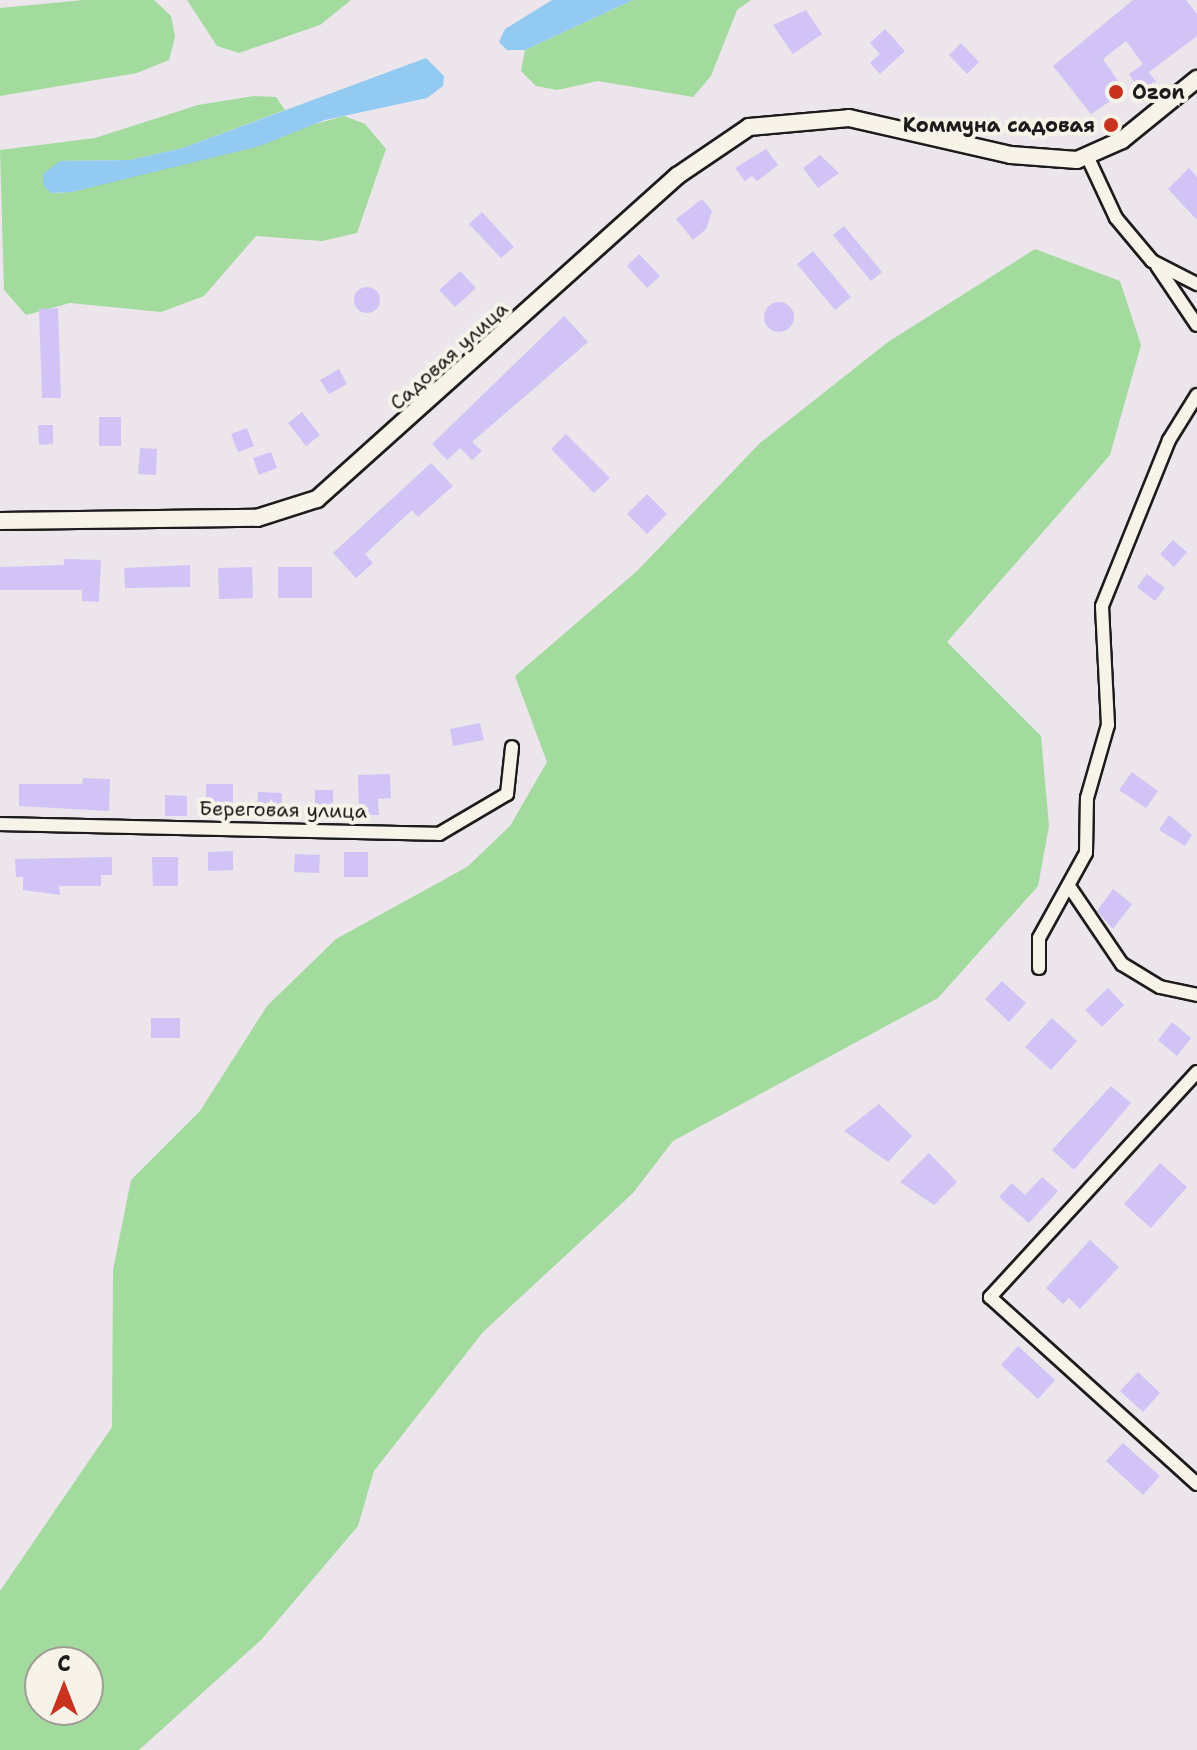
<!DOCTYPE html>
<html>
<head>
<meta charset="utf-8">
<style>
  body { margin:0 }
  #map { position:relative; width:1197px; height:1750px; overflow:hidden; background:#ece5ec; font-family:"Shantell Sans",sans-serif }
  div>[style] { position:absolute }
  .green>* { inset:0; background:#a3da9e }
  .water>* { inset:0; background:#93caf1 }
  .building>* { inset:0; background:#d1c3f5 }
  .round { border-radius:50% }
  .roads { filter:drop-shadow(2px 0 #1c1c1c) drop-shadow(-2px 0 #1c1c1c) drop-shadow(0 2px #1c1c1c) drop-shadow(0 -2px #1c1c1c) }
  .minor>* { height:12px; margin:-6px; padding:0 6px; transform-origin:6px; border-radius:6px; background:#f7f3e8 }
  .tertiary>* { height:16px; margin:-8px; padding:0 8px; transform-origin:8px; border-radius:8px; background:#f7f3e8 }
  .dots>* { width:22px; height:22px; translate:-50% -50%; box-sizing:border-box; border:4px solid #f7f3e8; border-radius:50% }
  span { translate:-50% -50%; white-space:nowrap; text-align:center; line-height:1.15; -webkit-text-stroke:8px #f7f3e8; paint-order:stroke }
  .poi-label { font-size:20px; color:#1c1c1c; font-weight:700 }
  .left { translate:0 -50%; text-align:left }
  .right { translate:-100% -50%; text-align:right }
  .street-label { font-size:20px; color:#1c1c1c }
  .north { position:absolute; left:24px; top:1646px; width:80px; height:80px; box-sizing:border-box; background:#f7f3e8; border:2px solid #9f9d96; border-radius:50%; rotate:0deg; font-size:22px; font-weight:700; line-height:32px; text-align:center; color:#1c1c1c }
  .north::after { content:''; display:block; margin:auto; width:28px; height:36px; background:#c8321e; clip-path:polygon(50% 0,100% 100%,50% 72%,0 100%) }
</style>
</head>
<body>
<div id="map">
  <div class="green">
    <div style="clip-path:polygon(84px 0,154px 0,171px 16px,175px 37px,169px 60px,137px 73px,0 96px,0 8px)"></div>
    <div style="clip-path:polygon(187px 0,351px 0,320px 25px,239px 53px,217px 46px)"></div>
    <div style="clip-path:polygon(633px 0,751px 0,737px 10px,711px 76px,693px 97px,598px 81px,557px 90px,536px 86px,521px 71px,525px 50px)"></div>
    <div style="clip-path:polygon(254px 96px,276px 97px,285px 110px,183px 148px,130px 160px,60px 161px,51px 193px,72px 192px,344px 116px,365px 124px,386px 149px,357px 233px,322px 241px,256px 236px,204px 296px,161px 312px,70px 303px,26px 315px,4px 290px,0 150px,95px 138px,198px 105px)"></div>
    <div style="clip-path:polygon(evenodd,1035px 249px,1120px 281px,1141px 345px,1110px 455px,947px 642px,1041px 736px,1049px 826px,1038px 886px,938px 998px,673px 1141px,633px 1193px,483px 1332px,374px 1471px,358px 1526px,262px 1639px,139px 1750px,0 1750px,0 1591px,112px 1427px,113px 1270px,131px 1180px,200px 1111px,267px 1006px,336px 939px,467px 867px,510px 826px,547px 762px,515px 676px,637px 571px,760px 443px,888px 342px,1035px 249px,40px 1662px,88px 1662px,88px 1710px,40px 1710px,40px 1662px)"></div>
  </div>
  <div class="water">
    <div style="clip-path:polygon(552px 0,633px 0,525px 50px,507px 50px,499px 42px,505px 29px)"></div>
    <div style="clip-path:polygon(426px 58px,444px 76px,443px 86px,427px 98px,325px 120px,260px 146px,72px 192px,51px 193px,43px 185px,43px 174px,60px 161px,130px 160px,183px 148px)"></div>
  </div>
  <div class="building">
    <div style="clip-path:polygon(1133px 0,1186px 0,1197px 14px,1197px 36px,1149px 72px,1126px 41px,1103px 59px,1125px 91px,1091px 114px,1053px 66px)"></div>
    <div style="clip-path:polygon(806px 10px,822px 34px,793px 54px,773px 25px)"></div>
    <div style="clip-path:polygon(885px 29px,905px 51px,880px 74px,870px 63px,880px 54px,870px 43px)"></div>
    <div style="clip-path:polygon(961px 43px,979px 62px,967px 74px,949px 55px)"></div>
    <div style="clip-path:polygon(1143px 64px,1156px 82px,1141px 92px,1129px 74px)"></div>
    <div style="clip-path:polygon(766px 149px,778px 165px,757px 181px,752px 176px,745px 181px,735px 168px)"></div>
    <div style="clip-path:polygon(820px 155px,839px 173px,818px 188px,803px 168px)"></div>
    <div style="clip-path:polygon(1189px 168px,1197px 177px,1197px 220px,1168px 189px)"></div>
    <div style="clip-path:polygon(702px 199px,712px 211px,706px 229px,693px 240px,676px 219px)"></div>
    <div style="clip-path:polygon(482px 212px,514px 247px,501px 258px,469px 224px)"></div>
    <div style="clip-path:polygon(844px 226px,882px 272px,871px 281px,833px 235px)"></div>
    <div style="clip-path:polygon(813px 251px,851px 297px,835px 310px,797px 264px)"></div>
    <div style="clip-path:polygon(639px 254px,660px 276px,647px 288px,627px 266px)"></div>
    <div style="clip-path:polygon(460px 271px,476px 288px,455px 307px,439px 290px)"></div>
    <div class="round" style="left:354px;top:287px;width:26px;height:26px"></div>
    <div class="round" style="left:764px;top:302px;width:30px;height:30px"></div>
    <div style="clip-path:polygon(58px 308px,61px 398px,42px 398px,39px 309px)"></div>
    <div style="clip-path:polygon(564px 316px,588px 342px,472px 442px,482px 451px,472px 460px,460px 448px,447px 460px,432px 444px)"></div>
    <div style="clip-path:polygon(339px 369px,347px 384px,329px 394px,320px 380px)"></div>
    <div style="clip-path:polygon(302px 412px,320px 435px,306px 446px,288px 423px)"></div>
    <div style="clip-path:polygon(99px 417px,121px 417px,121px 446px,99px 446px)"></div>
    <div style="clip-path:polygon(38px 425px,53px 425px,53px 444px,39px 445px)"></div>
    <div style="clip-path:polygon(247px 428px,254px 446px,238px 452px,231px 434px)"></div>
    <div style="clip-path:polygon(566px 434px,610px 478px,594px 493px,551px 449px)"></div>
    <div style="clip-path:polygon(140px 448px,157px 449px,156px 475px,138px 474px)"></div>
    <div style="clip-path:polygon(271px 452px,277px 468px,259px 475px,253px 458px)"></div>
    <div style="clip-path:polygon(431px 463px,453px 486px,418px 517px,412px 510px,365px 554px,373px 563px,356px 578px,333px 553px)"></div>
    <div style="clip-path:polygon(647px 494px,667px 514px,647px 534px,627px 514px)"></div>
    <div style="clip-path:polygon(1173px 540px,1187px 552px,1174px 567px,1160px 554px)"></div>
    <div style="clip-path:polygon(64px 559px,101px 560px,99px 602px,82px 601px,82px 590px,0 590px,0 567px,64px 565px)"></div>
    <div style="clip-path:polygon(190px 565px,190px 587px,125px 588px,124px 568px)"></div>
    <div style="clip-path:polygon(252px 567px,253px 598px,219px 599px,218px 568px)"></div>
    <div style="clip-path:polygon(278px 567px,312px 567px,312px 598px,278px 598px)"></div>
    <div style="clip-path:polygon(1147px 574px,1165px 588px,1155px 601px,1137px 587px)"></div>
    <div style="clip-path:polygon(480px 723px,484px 740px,453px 746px,450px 729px)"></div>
    <div style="clip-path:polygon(1132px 772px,1158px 791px,1146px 808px,1119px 790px)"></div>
    <div style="clip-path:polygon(390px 774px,391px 798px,378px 799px,379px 815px,359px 815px,358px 775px)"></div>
    <div style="clip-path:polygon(83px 778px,110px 779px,109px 811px,19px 806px,19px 784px,82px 784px)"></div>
    <div style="clip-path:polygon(206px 784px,233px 784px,233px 815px,215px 815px,215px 803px,206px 803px)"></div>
    <div style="clip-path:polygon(315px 790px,333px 790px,333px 810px,315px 810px)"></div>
    <div style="clip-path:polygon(258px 792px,282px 793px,281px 816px,257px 816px)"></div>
    <div style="clip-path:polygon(165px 795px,187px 796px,187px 816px,165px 816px)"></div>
    <div style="clip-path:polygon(1169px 815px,1192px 835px,1185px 846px,1159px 830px)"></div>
    <div style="clip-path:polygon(233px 851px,233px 870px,208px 871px,208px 852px)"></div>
    <div style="clip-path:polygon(344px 852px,368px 852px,368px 877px,344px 877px)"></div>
    <div style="clip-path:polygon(295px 854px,320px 855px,319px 873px,294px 872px)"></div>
    <div style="clip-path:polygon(112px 857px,112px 875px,101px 875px,101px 886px,59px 886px,60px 895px,23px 890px,23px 877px,16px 877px,15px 859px)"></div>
    <div style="clip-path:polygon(152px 857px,178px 857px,178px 886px,153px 886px)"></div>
    <div style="clip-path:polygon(1113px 889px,1132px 904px,1113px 929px,1097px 911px)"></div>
    <div style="clip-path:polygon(1002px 981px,1026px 1003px,1009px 1022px,985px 999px)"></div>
    <div style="clip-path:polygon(1108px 988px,1124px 1005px,1102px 1027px,1085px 1010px)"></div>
    <div style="clip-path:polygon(151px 1018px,180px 1018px,180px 1038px,151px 1038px)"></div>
    <div style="clip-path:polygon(1052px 1018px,1077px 1041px,1051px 1070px,1025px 1047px)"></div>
    <div style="clip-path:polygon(1172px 1022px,1191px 1038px,1177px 1056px,1158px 1040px)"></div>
    <div style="clip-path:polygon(1111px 1086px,1131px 1103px,1074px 1170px,1052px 1150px)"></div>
    <div style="clip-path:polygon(879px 1104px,912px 1136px,888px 1162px,844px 1131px)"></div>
    <div style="clip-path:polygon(929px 1153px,957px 1182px,934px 1205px,900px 1182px)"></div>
    <div style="clip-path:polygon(1160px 1163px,1187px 1187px,1151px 1228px,1124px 1204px)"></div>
    <div style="clip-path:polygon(1042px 1177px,1058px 1191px,1029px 1223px,999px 1197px,1012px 1183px,1025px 1195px)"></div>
    <div style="clip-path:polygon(1090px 1240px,1119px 1267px,1080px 1309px,1069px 1298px,1063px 1304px,1046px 1288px)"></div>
    <div style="clip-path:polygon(1018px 1346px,1055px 1380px,1038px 1399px,1001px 1365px)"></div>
    <div style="clip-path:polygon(1138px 1372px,1160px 1393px,1143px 1412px,1120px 1391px)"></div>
    <div style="clip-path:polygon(1123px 1443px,1160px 1476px,1143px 1495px,1106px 1461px)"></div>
  </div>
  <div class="roads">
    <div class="minor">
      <div style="left:1088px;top:158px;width:66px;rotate:65deg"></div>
      <div style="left:1116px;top:218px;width:56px;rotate:50.1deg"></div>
      <div style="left:1152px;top:261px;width:51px;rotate:27.1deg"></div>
      <div style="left:1157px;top:266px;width:71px;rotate:55.9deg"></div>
      <div style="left:0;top:824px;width:439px;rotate:1.3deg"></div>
      <div style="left:439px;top:834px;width:79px;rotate:-30.5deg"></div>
      <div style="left:507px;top:794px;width:47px;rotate:-83.9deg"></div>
      <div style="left:1071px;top:889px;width:91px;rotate:55.8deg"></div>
      <div style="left:1122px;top:964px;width:44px;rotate:31.2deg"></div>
      <div style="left:1160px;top:987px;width:38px;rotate:12deg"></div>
      <div style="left:1039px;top:968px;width:30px;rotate:-90deg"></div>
      <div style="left:1039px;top:938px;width:97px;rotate:-61.1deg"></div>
      <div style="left:1086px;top:853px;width:55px;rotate:-89deg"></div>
      <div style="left:1087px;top:798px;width:76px;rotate:-74deg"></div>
      <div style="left:1108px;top:725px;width:119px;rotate:-92.9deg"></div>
      <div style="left:1102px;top:606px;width:179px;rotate:-68deg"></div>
      <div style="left:1169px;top:440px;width:53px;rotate:-58.1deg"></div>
      <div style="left:1197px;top:1072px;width:306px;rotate:132.6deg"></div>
      <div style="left:990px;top:1297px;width:279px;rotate:42.1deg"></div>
    </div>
    <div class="tertiary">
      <div style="left:0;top:521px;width:257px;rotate:-0.7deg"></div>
      <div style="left:257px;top:518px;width:63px;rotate:-17.6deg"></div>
      <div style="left:317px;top:499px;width:484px;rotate:-41.9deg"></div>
      <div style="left:677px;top:176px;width:87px;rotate:-34.2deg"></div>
      <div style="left:749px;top:127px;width:100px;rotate:-5.1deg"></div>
      <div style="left:849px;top:118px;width:166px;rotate:12.9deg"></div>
      <div style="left:1011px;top:155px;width:66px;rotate:4.3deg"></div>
      <div style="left:1077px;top:160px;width:49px;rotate:-24deg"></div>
      <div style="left:1122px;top:140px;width:97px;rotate:-39.1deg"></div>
    </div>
  </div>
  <div class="dots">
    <div style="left:1116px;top:92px;background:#c8321e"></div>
    <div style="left:1111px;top:125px;background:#c8321e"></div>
  </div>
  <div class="poi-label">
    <span class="left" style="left:1132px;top:92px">Ozon</span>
    <span class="right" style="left:1095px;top:125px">Коммуна садовая</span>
  </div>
  <div class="street-label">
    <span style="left:449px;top:356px;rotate:-42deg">Садовая улица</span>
    <span style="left:283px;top:810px;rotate:1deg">Береговая улица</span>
  </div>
  <div class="north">С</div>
</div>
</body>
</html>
